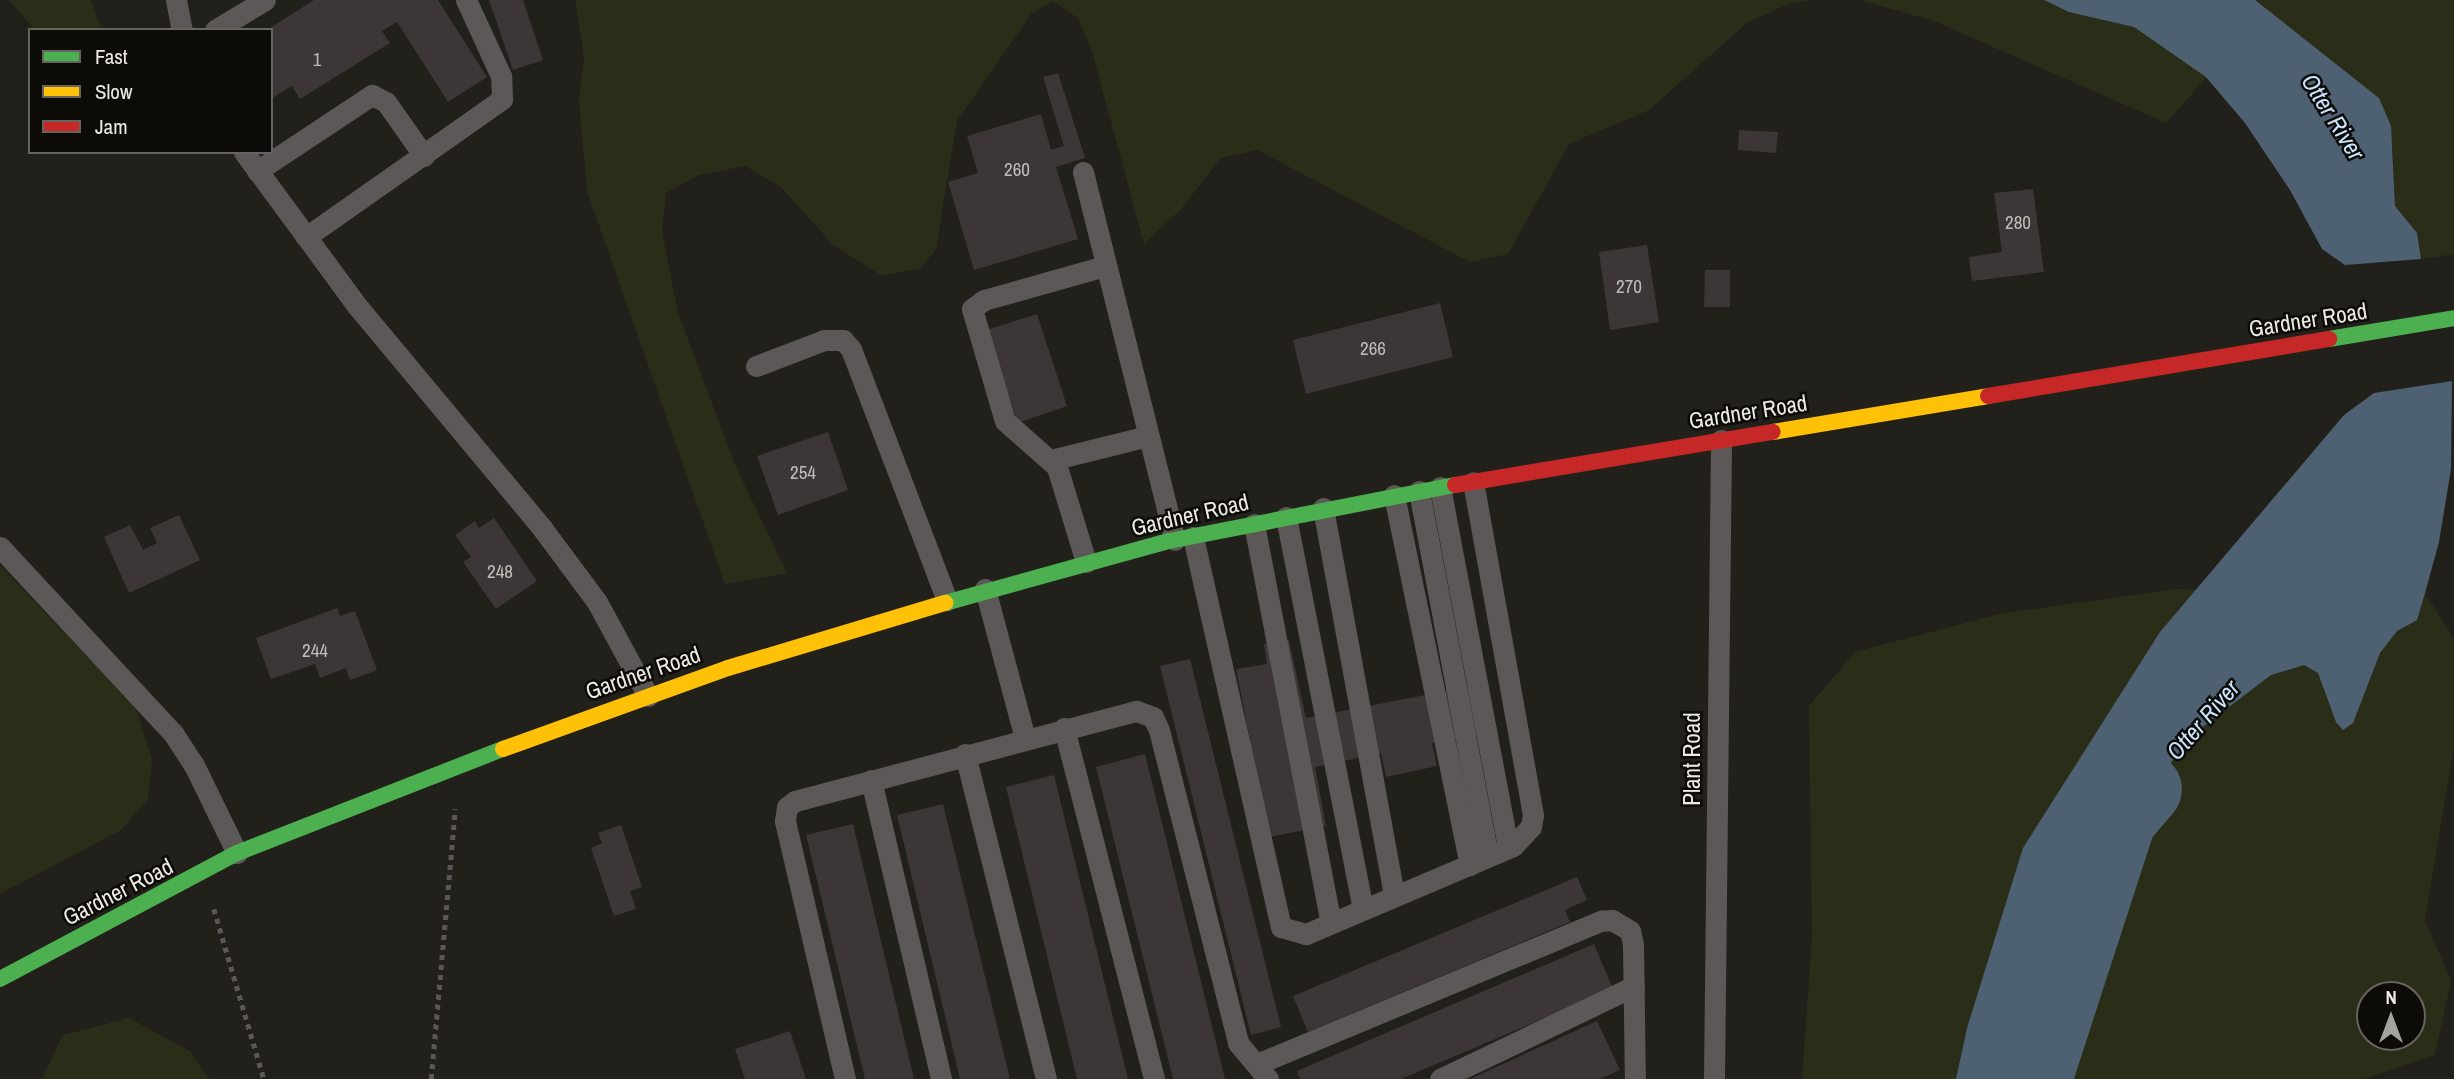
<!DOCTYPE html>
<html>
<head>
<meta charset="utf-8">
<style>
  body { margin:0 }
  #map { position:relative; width:2454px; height:1079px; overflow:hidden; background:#22201a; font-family:"Archivo Narrow",sans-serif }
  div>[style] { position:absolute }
  .green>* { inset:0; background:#2a2e18 }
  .water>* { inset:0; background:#4d6172 }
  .river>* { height:74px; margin:-37px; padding:0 37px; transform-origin:37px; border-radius:37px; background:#4d6172 }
  .building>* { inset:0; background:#3c3636 }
  .path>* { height:4.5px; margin-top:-2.25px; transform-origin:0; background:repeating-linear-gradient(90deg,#5b5756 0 5px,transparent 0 10px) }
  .lane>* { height:21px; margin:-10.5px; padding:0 10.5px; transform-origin:10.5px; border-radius:10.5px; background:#5c5857 }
  .fast>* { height:16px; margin:-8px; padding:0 8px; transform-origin:8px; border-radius:8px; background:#4caf50 }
  .slow>* { height:16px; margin:-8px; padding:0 8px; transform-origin:8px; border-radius:8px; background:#ffc107 }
  .jam>* { height:16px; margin:-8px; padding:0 8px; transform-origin:8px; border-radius:8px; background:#c62828 }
  span { translate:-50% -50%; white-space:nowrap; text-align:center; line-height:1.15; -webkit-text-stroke:5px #0c0b07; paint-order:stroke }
  .number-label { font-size:19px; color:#c0bdb8 }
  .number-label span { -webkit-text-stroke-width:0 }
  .street-label { font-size:23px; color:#eceae3 }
  .water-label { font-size:24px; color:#cbe4fc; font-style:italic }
  .legend { position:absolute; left:28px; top:28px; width:245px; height:126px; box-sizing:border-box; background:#0c0b07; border:2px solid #66645f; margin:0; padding:9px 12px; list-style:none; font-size:21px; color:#eceae3 }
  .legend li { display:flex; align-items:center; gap:14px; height:35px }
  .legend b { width:35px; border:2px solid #66645f }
  .north { position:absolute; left:2356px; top:981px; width:70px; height:70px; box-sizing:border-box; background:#0c0b07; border:2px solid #66645f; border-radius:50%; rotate:0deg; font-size:19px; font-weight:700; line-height:28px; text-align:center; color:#eceae3 }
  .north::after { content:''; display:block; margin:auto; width:24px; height:32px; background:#a5a39d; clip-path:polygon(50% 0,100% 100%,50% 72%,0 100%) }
</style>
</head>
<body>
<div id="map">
  <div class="green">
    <div style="clip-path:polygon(9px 0,91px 0,101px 30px,35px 30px)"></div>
    <div style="clip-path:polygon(575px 0,1811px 0,1791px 3px,1748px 22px,1649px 110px,1569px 144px,1508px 254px,1470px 262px,1257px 150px,1221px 158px,1181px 209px,1144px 244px,1092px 51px,1078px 18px,1053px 1px,1031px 14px,957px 121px,936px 249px,921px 268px,882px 276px,833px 245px,781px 187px,745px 166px,699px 175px,666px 193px,662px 231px,678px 313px,735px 465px,787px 573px,725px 584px,587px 191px,579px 101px,584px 57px)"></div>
    <div style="clip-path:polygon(1860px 0,2164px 0,2306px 97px,2322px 249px,2290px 190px,2245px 123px,2206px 78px,2166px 123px,1934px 21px)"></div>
    <div style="clip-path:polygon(2255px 0,2454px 0,2454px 254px,2421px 259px,2417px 233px,2395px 206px,2393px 149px,2379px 98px)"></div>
    <div style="clip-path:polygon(0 565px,136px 708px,152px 760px,148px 799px,121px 830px,0 894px)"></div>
    <div style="clip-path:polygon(evenodd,2177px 589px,2425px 593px,2450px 633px,2454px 642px,2454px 745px,2425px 920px,2451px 981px,2435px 1055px,2364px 1079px,1802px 1079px,1812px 937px,1809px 706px,1855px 652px,1999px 614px,2177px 589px,2370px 995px,2412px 995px,2412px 1037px,2370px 1037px,2370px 995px)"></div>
    <div style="clip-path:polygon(129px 1018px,190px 1051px,209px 1079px,42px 1079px,63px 1035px)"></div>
  </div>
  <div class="water">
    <div style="clip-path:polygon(2044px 0,2255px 0,2379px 98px,2391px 126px,2395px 206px,2417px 233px,2421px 259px,2345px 265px,2322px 249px,2290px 190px,2245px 123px,2206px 77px,2134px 27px,2069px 12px)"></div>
    <div style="clip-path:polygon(2452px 381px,2451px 469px,2439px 542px,2425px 593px,2417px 620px,2397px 631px,2380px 653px,2353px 723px,2343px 730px,2336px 722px,2318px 673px,2304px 665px,2271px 675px,2200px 729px,2162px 773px,2120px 837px,2082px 923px,2053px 1012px,2070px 1046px,2081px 1056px,2075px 1070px,2066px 1071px,2061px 1079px,1956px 1079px,1967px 1028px,2023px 848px,2160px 632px,2344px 415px,2374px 393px)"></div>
  </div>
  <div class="river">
    <div style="left:2035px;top:1079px;width:274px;rotate:-72deg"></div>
    <div style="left:2120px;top:818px;width:38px;rotate:-49deg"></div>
  </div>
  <div class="building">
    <div style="clip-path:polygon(314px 0,438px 0,487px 77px,448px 102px,397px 22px,382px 31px,390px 43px,300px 99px,292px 86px,271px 99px,271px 30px,267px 30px)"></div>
    <div style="clip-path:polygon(489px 0,523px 0,543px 60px,513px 70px)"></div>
    <div style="clip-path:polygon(1058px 73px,1085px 158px,1056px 167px,1078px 239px,974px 270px,948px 182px,978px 173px,967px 136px,1041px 114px,1051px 150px,1064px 146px,1043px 77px)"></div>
    <div style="clip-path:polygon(1739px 130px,1778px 132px,1776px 153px,1738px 150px)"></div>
    <div style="clip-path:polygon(2033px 189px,2044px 272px,1972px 281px,1969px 257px,2002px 252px,1994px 193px)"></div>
    <div style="clip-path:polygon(1647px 245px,1659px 322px,1610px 330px,1599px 252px)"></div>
    <div style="clip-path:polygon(1705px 270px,1730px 270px,1730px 307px,1704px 307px)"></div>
    <div style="clip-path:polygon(1440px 303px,1453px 357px,1306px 394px,1293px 340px)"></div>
    <div style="clip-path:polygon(1037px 314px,1067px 406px,1018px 423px,987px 330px)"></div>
    <div style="clip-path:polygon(828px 432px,848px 490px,778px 515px,757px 456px)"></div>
    <div style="clip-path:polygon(179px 515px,200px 560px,129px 593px,104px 537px,130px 525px,143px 550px,157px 543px,150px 528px)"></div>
    <div style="clip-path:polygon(494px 518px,537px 581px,496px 609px,463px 562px,471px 557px,455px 535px,475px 521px,479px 528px)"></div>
    <div style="clip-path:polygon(337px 608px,340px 616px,355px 611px,377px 670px,350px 680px,346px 668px,320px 678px,315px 664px,271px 679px,256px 638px)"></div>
    <div style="clip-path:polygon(1289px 640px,1306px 718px,1488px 683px,1497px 731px,1432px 743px,1437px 766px,1386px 777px,1381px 753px,1315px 767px,1326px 826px,1269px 837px,1236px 669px,1267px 664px,1264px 644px)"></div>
    <div style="clip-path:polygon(1190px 659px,1281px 1027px,1251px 1035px,1160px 666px)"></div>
    <div style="clip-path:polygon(1145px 754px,1225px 1079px,1173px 1079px,1096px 767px)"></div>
    <div style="clip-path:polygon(1054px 775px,1128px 1079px,1077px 1079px,1006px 787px)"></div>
    <div style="clip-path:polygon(943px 804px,1010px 1079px,960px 1079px,897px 815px)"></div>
    <div style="clip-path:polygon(853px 824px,914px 1079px,865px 1079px,806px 835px)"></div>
    <div style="clip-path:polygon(621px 825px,642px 887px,630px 891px,636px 909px,614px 916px,591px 848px,602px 843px,598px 833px)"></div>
    <div style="clip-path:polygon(1577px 877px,1587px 900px,1565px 910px,1570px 922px,1308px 1032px,1293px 996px)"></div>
    <div style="clip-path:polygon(1594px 944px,1613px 989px,1401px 1079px,1300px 1079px,1297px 1071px)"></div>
    <div style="clip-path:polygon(1597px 1021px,1620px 1070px,1600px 1079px,1470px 1079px)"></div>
    <div style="clip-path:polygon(790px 1031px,806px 1079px,745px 1079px,735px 1049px)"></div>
  </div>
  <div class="path">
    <div style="left:214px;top:909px;width:177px;rotate:73.6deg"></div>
    <div style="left:431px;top:1079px;width:271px;rotate:-84.9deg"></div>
  </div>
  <div class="lane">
    <div style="left:176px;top:0;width:31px;rotate:79deg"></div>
    <div style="left:215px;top:30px;width:58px;rotate:-31deg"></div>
    <div style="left:244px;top:152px;width:192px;rotate:53.7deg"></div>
    <div style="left:358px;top:307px;width:288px;rotate:50.2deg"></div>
    <div style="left:542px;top:528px;width:92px;rotate:53.4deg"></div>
    <div style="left:597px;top:602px;width:107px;rotate:61.5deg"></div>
    <div style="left:257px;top:171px;width:138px;rotate:-33.5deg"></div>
    <div style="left:372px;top:95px;width:16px;rotate:27deg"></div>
    <div style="left:386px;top:102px;width:66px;rotate:54.9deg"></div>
    <div style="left:1083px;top:172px;width:379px;rotate:76deg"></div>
    <div style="left:306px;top:237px;width:240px;rotate:-35.1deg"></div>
    <div style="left:502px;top:99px;width:23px;rotate:-92deg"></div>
    <div style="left:501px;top:76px;width:84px;rotate:-114.7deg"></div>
    <div style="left:756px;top:366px;width:73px;rotate:-20.9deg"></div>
    <div style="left:824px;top:340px;width:19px"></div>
    <div style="left:843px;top:340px;width:12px;rotate:48deg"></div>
    <div style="left:851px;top:349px;width:269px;rotate:69.1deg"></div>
    <div style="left:1051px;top:460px;width:100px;rotate:-13.9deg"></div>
    <div style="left:1440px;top:487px;width:367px;rotate:79.3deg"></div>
    <div style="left:1419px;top:491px;width:372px;rotate:79.3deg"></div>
    <div style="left:1394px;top:495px;width:378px;rotate:78.4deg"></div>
    <div style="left:1323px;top:508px;width:394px;rotate:79.6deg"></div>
    <div style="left:1286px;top:517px;width:399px;rotate:78.9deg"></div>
    <div style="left:1254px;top:524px;width:406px;rotate:79.1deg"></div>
    <div style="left:1193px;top:537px;width:400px;rotate:77.3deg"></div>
    <div style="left:1281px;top:927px;width:26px;rotate:16deg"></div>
    <div style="left:1306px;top:934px;width:225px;rotate:-23deg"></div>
    <div style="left:1513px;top:846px;width:26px;rotate:-47deg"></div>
    <div style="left:1531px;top:827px;width:12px;rotate:-81deg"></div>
    <div style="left:1533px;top:815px;width:338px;rotate:-100.2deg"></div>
    <div style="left:0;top:547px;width:254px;rotate:47.1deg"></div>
    <div style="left:173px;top:733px;width:38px;rotate:57deg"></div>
    <div style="left:194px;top:765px;width:98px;rotate:64deg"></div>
    <div style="left:1086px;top:562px;width:99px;rotate:-107deg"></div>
    <div style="left:1057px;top:467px;width:69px;rotate:-138.5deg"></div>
    <div style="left:1005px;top:421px;width:117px;rotate:-106.4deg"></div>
    <div style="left:972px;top:309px;width:15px;rotate:-37deg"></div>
    <div style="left:984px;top:300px;width:126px;rotate:-15.7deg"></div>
    <div style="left:985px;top:589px;width:154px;rotate:75deg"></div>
    <div style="left:1064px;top:728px;width:362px;rotate:75.6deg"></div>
    <div style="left:965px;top:754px;width:335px;rotate:76deg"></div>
    <div style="left:871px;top:780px;width:307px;rotate:76.8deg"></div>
    <div style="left:1257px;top:1064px;width:373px;rotate:-22.6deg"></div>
    <div style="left:1601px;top:921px;width:11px;rotate:-5deg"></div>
    <div style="left:1612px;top:920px;width:21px;rotate:31deg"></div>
    <div style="left:1630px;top:931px;width:13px;rotate:77deg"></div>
    <div style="left:1633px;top:944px;width:135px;rotate:89.2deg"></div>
    <div style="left:845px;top:1079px;width:265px;rotate:-103.1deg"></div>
    <div style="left:785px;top:821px;width:14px;rotate:-82deg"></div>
    <div style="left:787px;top:807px;width:10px;rotate:-37deg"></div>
    <div style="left:795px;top:801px;width:353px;rotate:-14.8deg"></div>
    <div style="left:1136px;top:711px;width:18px;rotate:19deg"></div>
    <div style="left:1153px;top:717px;width:14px;rotate:65deg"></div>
    <div style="left:1159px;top:730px;width:323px;rotate:75.8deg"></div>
    <div style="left:1238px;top:1043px;width:47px;rotate:50.2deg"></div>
    <div style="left:1440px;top:1079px;width:215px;rotate:-25.6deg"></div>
    <div style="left:1714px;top:1079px;width:639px;rotate:-89.37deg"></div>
  </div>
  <div class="fast">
    <div style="left:2329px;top:339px;width:127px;rotate:-9.5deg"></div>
    <div style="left:945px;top:603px;width:232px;rotate:-15.5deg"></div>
    <div style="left:1169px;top:541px;width:291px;rotate:-11.1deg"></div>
    <div style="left:0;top:979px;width:268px;rotate:-28deg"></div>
    <div style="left:237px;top:853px;width:286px;rotate:-21.4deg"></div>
  </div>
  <div class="slow">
    <div style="left:1773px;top:432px;width:218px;rotate:-9.5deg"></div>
    <div style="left:503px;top:749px;width:239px;rotate:-19.8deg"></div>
    <div style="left:728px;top:668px;width:227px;rotate:-16.7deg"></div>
  </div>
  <div class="jam">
    <div style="left:1988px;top:396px;width:346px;rotate:-9.5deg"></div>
    <div style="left:1455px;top:485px;width:322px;rotate:-9.5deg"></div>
  </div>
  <div class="number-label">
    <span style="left:317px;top:60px">1</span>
    <span style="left:1017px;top:170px">260</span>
    <span style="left:2018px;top:223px">280</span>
    <span style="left:1629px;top:287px">270</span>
    <span style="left:1373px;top:349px">266</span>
    <span style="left:803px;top:473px">254</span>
    <span style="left:500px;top:572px">248</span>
    <span style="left:315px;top:651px">244</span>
  </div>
  <div class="street-label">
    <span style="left:2308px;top:320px;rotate:-9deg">Gardner Road</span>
    <span style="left:1748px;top:412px;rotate:-9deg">Gardner Road</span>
    <span style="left:1190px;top:515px;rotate:-13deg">Gardner Road</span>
    <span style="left:643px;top:673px;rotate:-19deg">Gardner Road</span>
    <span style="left:1692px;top:759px;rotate:-90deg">Plant Road</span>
    <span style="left:118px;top:892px;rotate:-27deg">Gardner Road</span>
  </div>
  <div class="water-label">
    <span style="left:2333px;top:117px;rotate:58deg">Otter River</span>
    <span style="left:2203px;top:720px;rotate:-49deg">Otter River</span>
  </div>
  <ul class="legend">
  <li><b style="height:9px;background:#4caf50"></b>Fast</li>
  <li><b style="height:9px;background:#ffc107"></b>Slow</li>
  <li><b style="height:9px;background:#c62828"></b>Jam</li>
  </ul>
  <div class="north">N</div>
</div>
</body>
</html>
